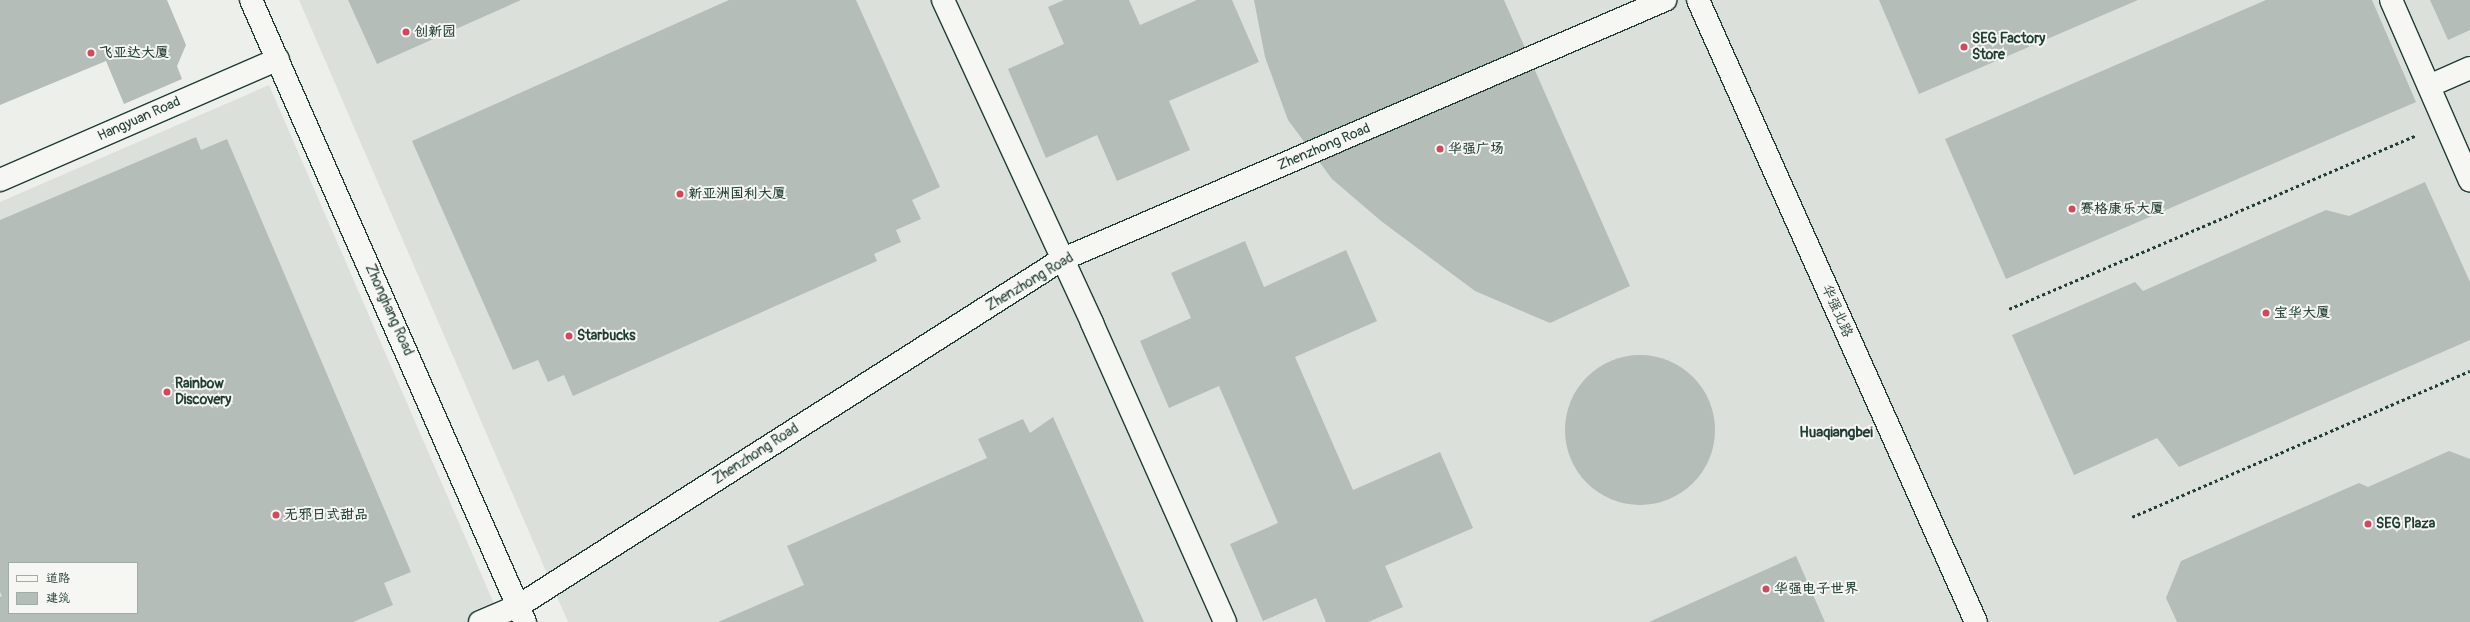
<!DOCTYPE html>
<html>
<head>
<meta charset="utf-8">
<style>
  body { margin:0 }
  #map { position:relative; width:2470px; height:622px; overflow:hidden; background:#edefea; font-family:Pangolin,"LXGW WenKai TC",sans-serif }
  div>[style] { position:absolute }
  .built>* { inset:0; background:#dce0db }
  .building>* { inset:0; background:#b4bdb8 }
  .round { border-radius:50% }
  .path>* { height:2.5px; margin-top:-1.25px; transform-origin:0; background:repeating-linear-gradient(90deg,#1f3d34 0 3px,transparent 0 6px) }
  .roads { filter:drop-shadow(1px 0 #1f3d34) drop-shadow(-1px 0 #1f3d34) drop-shadow(0 1px #1f3d34) drop-shadow(0 -1px #1f3d34) }
  .pedestrian>* { height:22px; margin:-11px; padding:0 11px; transform-origin:11px; border-radius:11px; background:#f6f6f2 }
  .minor>* { height:22px; margin:-11px; padding:0 11px; transform-origin:11px; border-radius:11px; background:#f6f6f2 }
  .tertiary>* { height:22px; margin:-11px; padding:0 11px; transform-origin:11px; border-radius:11px; background:#f6f6f2 }
  .secondary>* { height:22px; margin:-11px; padding:0 11px; transform-origin:11px; border-radius:11px; background:#f6f6f2 }
  .dots>* { width:11px; height:11px; translate:-50% -50%; box-sizing:border-box; border:2px solid #f6f6f2; border-radius:50% }
  span { translate:-50% -50%; white-space:nowrap; text-align:center; line-height:1.15; -webkit-text-stroke:4px #f6f6f2; paint-order:stroke }
  .poi-label { font-size:14px; color:#1f3d34; font-weight:700 }
  .left { translate:0 -50%; text-align:left }
  .street-label { font-size:14px; color:#1f3d34 }
  .neighbourhood-label { font-size:15px; color:#1f3d34; font-weight:700 }
  .legend { position:absolute; left:8px; top:562px; width:130px; height:52px; box-sizing:border-box; background:#f6f6f2; border:1px solid #a0aca6; margin:0; padding:5px 7px; list-style:none; font-size:12px; color:#1f3d34 }
  .legend li { display:flex; align-items:center; gap:8px; height:20px }
  .legend b { width:20px; border:1px solid #a0aca6 }
</style>
</head>
<body>
<div id="map">
  <div class="built">
    <div style="clip-path:polygon(299px 0,2470px 0,2470px 622px,568px 622px)"></div>
    <div style="clip-path:polygon(evenodd,269px 85px,502px 622px,0 622px,0 202px,269px 85px,9px 563px,137px 563px,137px 613px,9px 613px,9px 563px)"></div>
  </div>
  <div class="building">
    <div style="clip-path:polygon(0 0,167px 0,186px 45px,177px 66px,182px 79px,124px 104px,106px 61px,0 105px)"></div>
    <div style="clip-path:polygon(348px 0,521px 0,377px 64px)"></div>
    <div style="clip-path:polygon(729px 0,856px 0,940px 187px,912px 200px,921px 219px,896px 230px,901px 242px,874px 254px,877px 261px,573px 396px,564px 375px,548px 382px,538px 360px,513px 370px,412px 141px)"></div>
    <div style="clip-path:polygon(1064px 0,1129px 0,1140px 25px,1197px 0,1232px 0,1259px 62px,1169px 101px,1190px 150px,1117px 181px,1097px 135px,1046px 158px,1008px 69px,1064px 44px,1048px 7px)"></div>
    <div style="clip-path:polygon(1254px 0,1504px 0,1630px 286px,1550px 323px,1475px 291px,1381px 221px,1332px 179px,1288px 120px,1265px 57px)"></div>
    <div style="clip-path:polygon(1879px 0,2138px 0,1919px 94px)"></div>
    <div style="clip-path:polygon(2266px 0,2372px 0,2416px 102px,2006px 279px,1945px 139px)"></div>
    <div style="clip-path:polygon(2430px 0,2470px 0,2470px 30px,2448px 40px)"></div>
    <div style="clip-path:polygon(evenodd,196px 137px,201px 150px,227px 139px,411px 572px,384px 583px,393px 605px,353px 622px,0 622px,0 597px,2px 596px,0 592px,0 220px,196px 137px,9px 563px,137px 563px,137px 613px,9px 613px,9px 563px)"></div>
    <div style="clip-path:polygon(2425px 182px,2470px 282px,2470px 340px,2179px 467px,2157px 438px,2074px 475px,2012px 335px,2135px 282px,2143px 291px,2326px 210px,2349px 216px)"></div>
    <div style="clip-path:polygon(1245px 241px,1264px 287px,1346px 250px,1377px 321px,1295px 357px,1353px 490px,1440px 452px,1473px 528px,1385px 566px,1403px 607px,1368px 622px,1326px 622px,1316px 598px,1263px 621px,1230px 544px,1278px 523px,1219px 386px,1169px 408px,1140px 341px,1191px 318px,1171px 273px)"></div>
    <div class="round" style="left:1565px;top:355px;width:150px;height:150px"></div>
    <div style="clip-path:polygon(1053px 417px,1144px 622px,718px 622px,804px 585px,787px 546px,987px 458px,978px 439px,1023px 419px,1030px 433px)"></div>
    <div style="clip-path:polygon(2449px 451px,2470px 459px,2470px 622px,2177px 622px,2166px 598px,2181px 561px,2359px 483px,2368px 487px)"></div>
    <div style="clip-path:polygon(1796px 556px,1825px 622px,1649px 622px)"></div>
  </div>
  <div class="path">
    <div style="left:2009px;top:309px;width:443px;rotate:-23.1deg"></div>
    <div style="left:2132px;top:517px;width:368px;rotate:-23.4deg"></div>
  </div>
  <div class="roads">
    <div class="pedestrian">
      <div style="left:1698px;top:0;width:681px;rotate:65.92deg"></div>
    </div>
    <div class="minor">
      <div style="left:943px;top:0;width:356px;rotate:65.2deg"></div>
      <div style="left:1092px;top:323px;width:327px;rotate:66deg"></div>
      <div style="left:2391px;top:0;width:197px;rotate:66.4deg"></div>
      <div style="left:2429px;top:86px;width:45px;rotate:-23.7deg"></div>
      <div style="left:0;top:180px;width:303px;rotate:-23.5deg"></div>
    </div>
    <div class="tertiary">
      <div style="left:480px;top:622px;width:43px;rotate:-23deg"></div>
      <div style="left:520px;top:605px;width:642px;rotate:-32.53deg"></div>
      <div style="left:1061px;top:260px;width:658px;rotate:-23.29deg"></div>
    </div>
    <div class="secondary">
      <div style="left:251px;top:0;width:680px;rotate:66.23deg"></div>
    </div>
  </div>
  <div class="dots">
    <div style="left:406px;top:32px;background:#d1495b"></div>
    <div style="left:1964px;top:47px;background:#d1495b"></div>
    <div style="left:91px;top:53px;background:#d1495b"></div>
    <div style="left:1440px;top:149px;background:#d1495b"></div>
    <div style="left:680px;top:194px;background:#d1495b"></div>
    <div style="left:2072px;top:209px;background:#d1495b"></div>
    <div style="left:2266px;top:313px;background:#d1495b"></div>
    <div style="left:569px;top:336px;background:#d1495b"></div>
    <div style="left:167px;top:392px;background:#d1495b"></div>
    <div style="left:276px;top:515px;background:#d1495b"></div>
    <div style="left:2368px;top:524px;background:#d1495b"></div>
    <div style="left:1766px;top:589px;background:#d1495b"></div>
  </div>
  <div class="poi-label">
    <span class="left" style="left:414px;top:32px">创新园</span>
    <span class="left" style="left:1972px;top:47px">SEG Factory<br>Store</span>
    <span class="left" style="left:99px;top:53px">飞亚达大厦</span>
    <span class="left" style="left:1448px;top:149px">华强广场</span>
    <span class="left" style="left:688px;top:194px">新亚洲国利大厦</span>
    <span class="left" style="left:2080px;top:209px">赛格康乐大厦</span>
    <span class="left" style="left:2274px;top:313px">宝华大厦</span>
    <span class="left" style="left:577px;top:336px">Starbucks</span>
    <span class="left" style="left:175px;top:392px">Rainbow<br>Discovery</span>
    <span class="left" style="left:284px;top:515px">无邪日式甜品</span>
    <span class="left" style="left:2376px;top:524px">SEG Plaza</span>
    <span class="left" style="left:1774px;top:589px">华强电子世界</span>
  </div>
  <div class="street-label">
    <span style="left:139px;top:119px;rotate:-24deg">Hangyuan Road</span>
    <span style="left:1324px;top:147px;rotate:-23deg">Zhenzhong Road</span>
    <span style="left:1030px;top:282px;rotate:-31deg">Zhenzhong Road</span>
    <span style="left:389px;top:310px;rotate:66deg">Zhonghang Road</span>
    <span style="left:1837px;top:311px;rotate:66deg">华强北路</span>
    <span style="left:756px;top:454px;rotate:-33deg">Zhenzhong Road</span>
  </div>
  <div class="neighbourhood-label">
    <span style="left:1836px;top:433px">Huaqiangbei</span>
  </div>
  <ul class="legend">
  <li><b style="height:5px;background:#f6f6f2"></b>道路</li>
  <li><b style="height:11px;background:#b4bdb8"></b>建筑</li>
  </ul>
</div>
</body>
</html>
